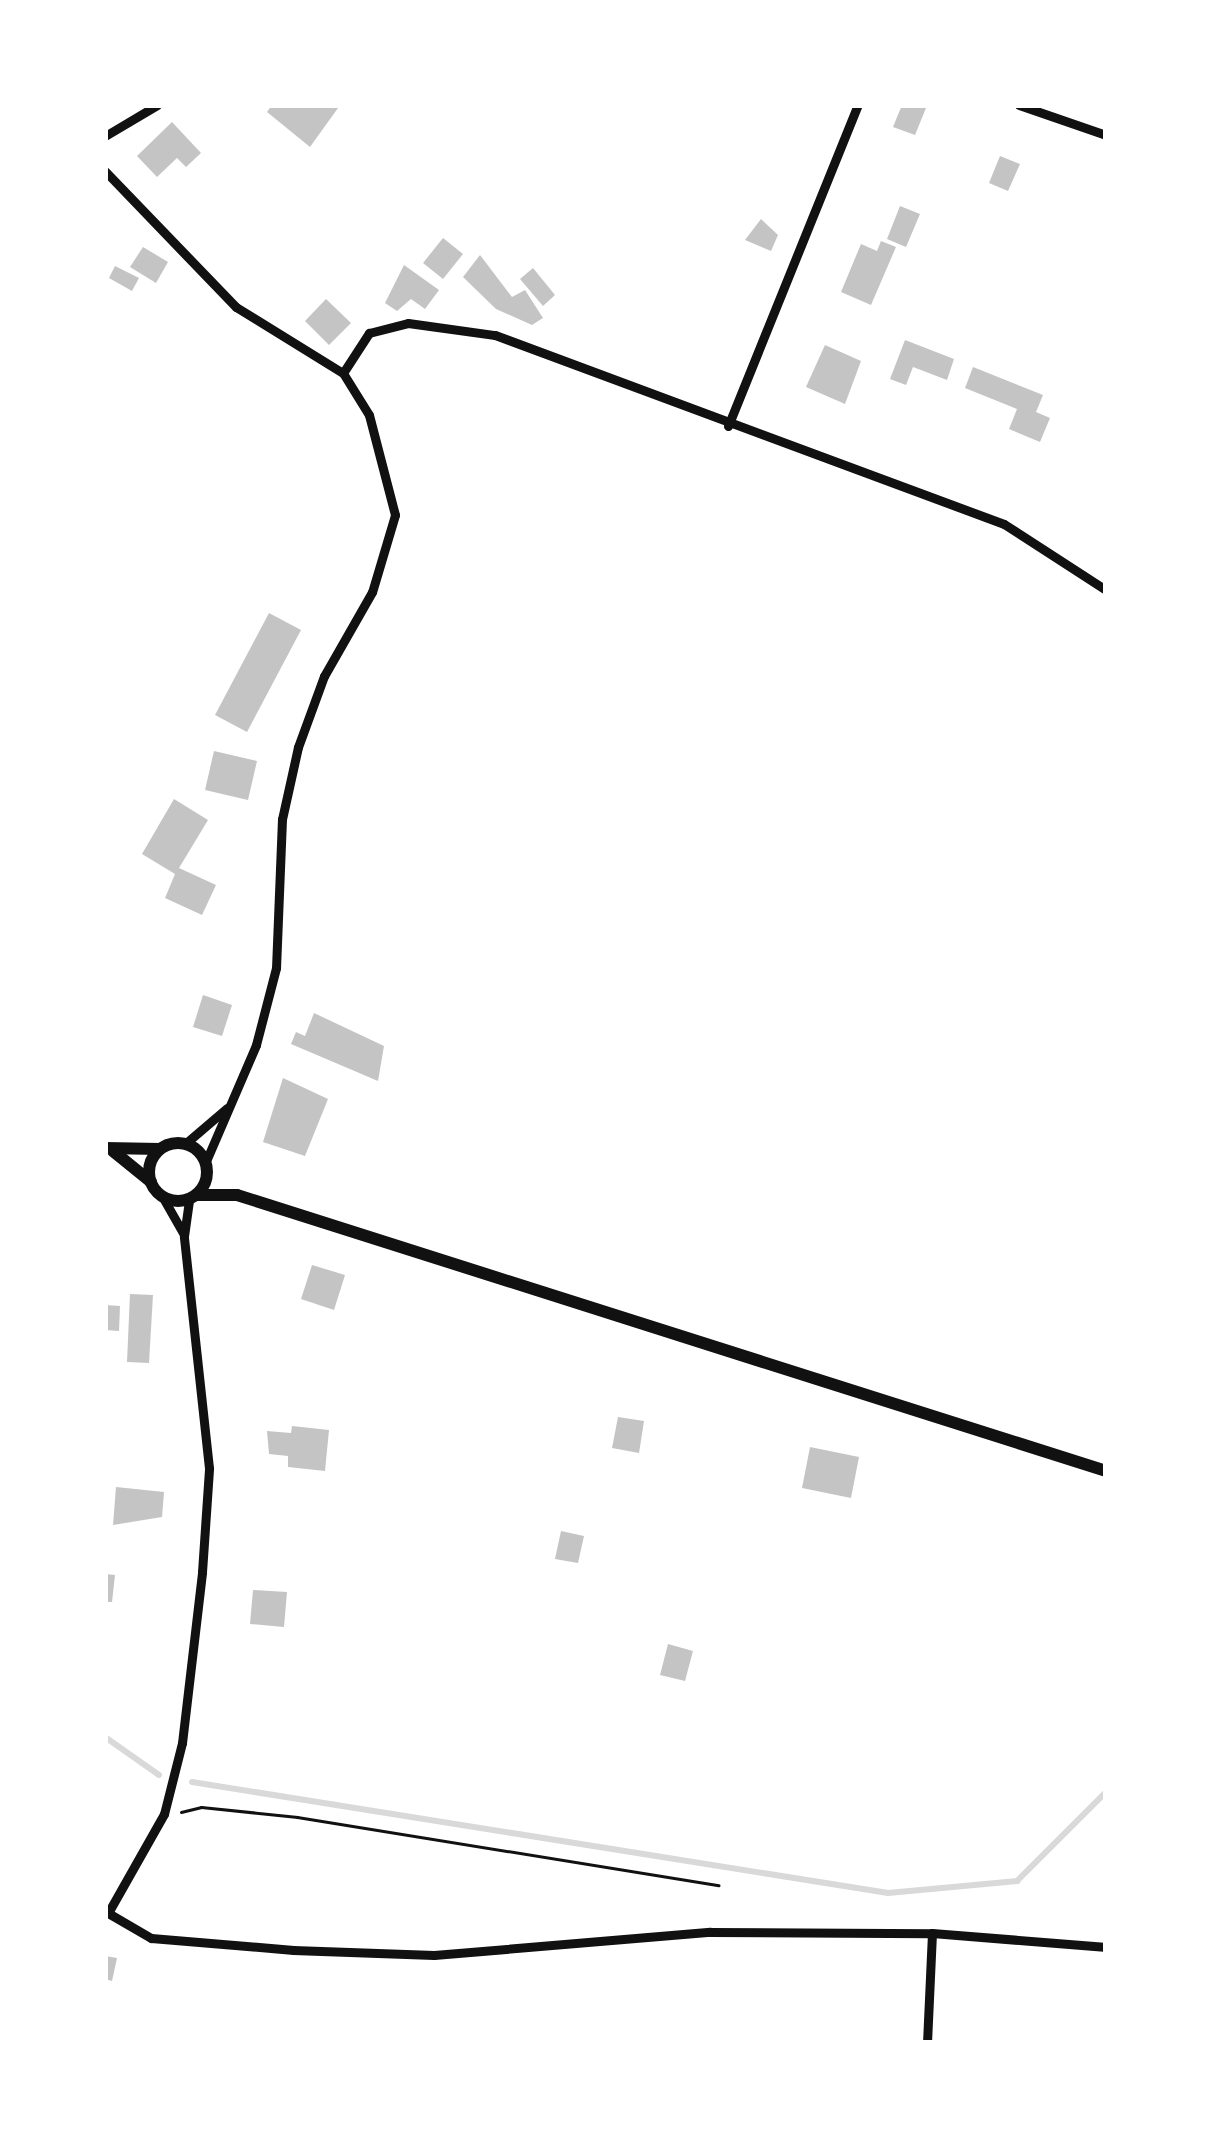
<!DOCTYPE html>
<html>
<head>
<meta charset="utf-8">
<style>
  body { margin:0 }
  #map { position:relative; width:1211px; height:2148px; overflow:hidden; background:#fff; font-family:"Work Sans",sans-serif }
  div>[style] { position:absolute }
  .stream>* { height:6px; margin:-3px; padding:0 3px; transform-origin:3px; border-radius:3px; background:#d9d9d9 }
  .building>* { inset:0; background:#c4c4c4 }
  .path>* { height:3px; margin:-1.5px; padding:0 1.5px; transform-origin:1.5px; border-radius:1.5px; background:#111 }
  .minor>* { height:9px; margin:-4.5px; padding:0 4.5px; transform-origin:4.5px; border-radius:4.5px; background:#111 }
  .secondary>* { height:12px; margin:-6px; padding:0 6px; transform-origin:6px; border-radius:6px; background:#111 }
  .secondary>.ring { margin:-6px; padding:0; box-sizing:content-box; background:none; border:12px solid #111; border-radius:50% }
  span { translate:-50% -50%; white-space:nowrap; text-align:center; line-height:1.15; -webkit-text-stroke:9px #fff; paint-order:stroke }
  .frame { position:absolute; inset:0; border:108px solid #fff; pointer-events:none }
</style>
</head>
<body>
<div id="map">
  <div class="stream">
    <div style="left:105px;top:1737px;width:66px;rotate:35.1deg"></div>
    <div style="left:192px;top:1782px;width:705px;rotate:9.06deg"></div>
    <div style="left:888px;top:1893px;width:130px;rotate:-5.3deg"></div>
    <div style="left:1017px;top:1881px;width:126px;rotate:-45deg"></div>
  </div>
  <div class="building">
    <div style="clip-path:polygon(272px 105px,334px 105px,338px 108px,310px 147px,267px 112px)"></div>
    <div style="clip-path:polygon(902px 105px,926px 108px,915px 135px,893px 127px)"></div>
    <div style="clip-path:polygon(172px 122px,201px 153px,186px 167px,177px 158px,157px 177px,137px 156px)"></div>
    <div style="clip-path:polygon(1000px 156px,1020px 164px,1008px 191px,989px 183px)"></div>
    <div style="clip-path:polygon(900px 206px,920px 214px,906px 247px,887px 239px)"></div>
    <div style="clip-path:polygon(761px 219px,778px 235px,771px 251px,745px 240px)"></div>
    <div style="clip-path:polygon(443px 238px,463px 254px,443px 279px,423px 263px)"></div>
    <div style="clip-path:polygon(881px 241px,896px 247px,871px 305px,841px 292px,861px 244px,877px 251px)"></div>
    <div style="clip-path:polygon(143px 247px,168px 262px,156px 283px,130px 267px)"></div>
    <div style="clip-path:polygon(480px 255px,512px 297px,525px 290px,543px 318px,532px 325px,496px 309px,463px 277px)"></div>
    <div style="clip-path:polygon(404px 265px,439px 290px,425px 309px,411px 299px,397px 311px,385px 303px)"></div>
    <div style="clip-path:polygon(115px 266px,139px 278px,132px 291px,109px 278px)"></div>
    <div style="clip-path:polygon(533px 268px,555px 295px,543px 306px,520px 279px)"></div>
    <div style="clip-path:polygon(326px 299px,351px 323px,329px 345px,305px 321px)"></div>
    <div style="clip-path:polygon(905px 340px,954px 359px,947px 380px,913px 367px,906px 385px,890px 379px)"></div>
    <div style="clip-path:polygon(825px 345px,861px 361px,845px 404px,806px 387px)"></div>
    <div style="clip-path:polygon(973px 367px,1043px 395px,1036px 412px,1050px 418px,1040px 442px,1009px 429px,1017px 409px,965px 388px)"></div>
    <div style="clip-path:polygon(269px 613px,301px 630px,247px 732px,215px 715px)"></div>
    <div style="clip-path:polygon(214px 751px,257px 761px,248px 800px,205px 790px)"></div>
    <div style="clip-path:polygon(174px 799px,208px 820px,179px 868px,216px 885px,202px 915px,165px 898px,175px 874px,142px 854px)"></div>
    <div style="clip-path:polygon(203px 995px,232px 1005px,222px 1036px,193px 1027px)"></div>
    <div style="clip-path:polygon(314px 1013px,384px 1046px,378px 1081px,291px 1044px,296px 1032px,305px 1036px)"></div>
    <div style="clip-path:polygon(283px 1078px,328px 1099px,305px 1156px,263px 1142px)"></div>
    <div style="clip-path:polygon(312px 1265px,345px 1275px,334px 1310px,301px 1299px)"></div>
    <div style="clip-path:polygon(130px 1294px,153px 1295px,149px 1363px,127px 1362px)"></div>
    <div style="clip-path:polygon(105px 1305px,120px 1306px,119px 1331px,105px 1330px)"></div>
    <div style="clip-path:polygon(618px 1417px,644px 1421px,639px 1453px,612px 1448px)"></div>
    <div style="clip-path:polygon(292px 1426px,329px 1430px,325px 1471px,288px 1467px,288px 1456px,269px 1454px,267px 1431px,291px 1433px)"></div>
    <div style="clip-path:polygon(810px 1447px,859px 1457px,851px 1498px,802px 1488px)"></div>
    <div style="clip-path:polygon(116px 1487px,164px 1492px,162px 1517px,113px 1525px)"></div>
    <div style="clip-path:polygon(561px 1531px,584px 1536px,578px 1563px,555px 1559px)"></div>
    <div style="clip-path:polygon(105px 1574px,115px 1575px,112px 1602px,105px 1602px)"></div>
    <div style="clip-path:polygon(253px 1590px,287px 1592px,284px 1627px,250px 1624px)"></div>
    <div style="clip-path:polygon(668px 1644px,693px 1651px,685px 1681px,660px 1675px)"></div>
    <div style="clip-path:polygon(105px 1956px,117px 1958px,112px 1981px,105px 1979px)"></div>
  </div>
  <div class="path">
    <div style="left:181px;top:1812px;width:21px;rotate:-14deg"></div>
    <div style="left:201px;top:1807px;width:97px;rotate:5.9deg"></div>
    <div style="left:297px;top:1817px;width:427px;rotate:9.2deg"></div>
  </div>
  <div class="minor">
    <div style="left:1019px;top:105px;width:92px;rotate:19deg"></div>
    <div style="left:105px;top:136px;width:61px;rotate:-30.8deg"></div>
    <div style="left:105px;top:171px;width:189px;rotate:46.1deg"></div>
    <div style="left:236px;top:307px;width:126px;rotate:31.7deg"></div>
    <div style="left:343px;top:373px;width:49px;rotate:58.2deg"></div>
    <div style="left:369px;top:415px;width:103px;rotate:75.4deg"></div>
    <div style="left:395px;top:515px;width:80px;rotate:106.6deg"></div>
    <div style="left:372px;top:592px;width:97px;rotate:119.7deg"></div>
    <div style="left:324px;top:676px;width:76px;rotate:110.1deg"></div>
    <div style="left:298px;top:747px;width:74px;rotate:102.5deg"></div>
    <div style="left:282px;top:819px;width:149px;rotate:92.3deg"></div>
    <div style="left:276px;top:968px;width:80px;rotate:104.6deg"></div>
    <div style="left:256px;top:1045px;width:126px;rotate:113.3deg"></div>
    <div style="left:343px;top:373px;width:48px;rotate:-57deg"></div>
    <div style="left:369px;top:333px;width:40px;rotate:-14.4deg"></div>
    <div style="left:408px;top:323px;width:88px;rotate:7.9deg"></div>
    <div style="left:495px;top:335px;width:543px;rotate:20.37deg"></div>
    <div style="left:1004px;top:524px;width:121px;rotate:32.9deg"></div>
    <div style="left:728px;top:426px;width:346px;rotate:-68deg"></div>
    <div style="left:186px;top:1143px;width:54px;rotate:-40.5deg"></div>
    <div style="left:162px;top:1196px;width:43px;rotate:60.4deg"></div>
    <div style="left:108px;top:1913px;width:50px;rotate:30.2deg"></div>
    <div style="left:151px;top:1938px;width:143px;rotate:4.8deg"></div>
    <div style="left:293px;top:1950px;width:141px;rotate:2deg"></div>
    <div style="left:434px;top:1955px;width:277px;rotate:-4.8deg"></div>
    <div style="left:710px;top:1932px;width:222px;rotate:0.3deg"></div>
    <div style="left:932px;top:1933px;width:175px;rotate:4.6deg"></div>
    <div style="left:108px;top:1913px;width:114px;rotate:-60.5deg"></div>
    <div style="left:164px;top:1814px;width:73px;rotate:-75.8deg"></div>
    <div style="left:182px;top:1743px;width:172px;rotate:-83.3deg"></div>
    <div style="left:202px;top:1572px;width:104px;rotate:-86.1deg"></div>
    <div style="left:209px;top:1468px;width:233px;rotate:-96.2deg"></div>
    <div style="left:184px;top:1236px;width:37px;rotate:-82deg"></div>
    <div style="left:927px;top:2043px;width:110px;rotate:-87.4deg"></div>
  </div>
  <div class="secondary">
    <div class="ring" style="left:149px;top:1143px;width:46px;height:46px"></div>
    <div style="left:105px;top:1148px;width:55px;rotate:1deg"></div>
    <div style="left:113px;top:1151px;width:49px;rotate:39.2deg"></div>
    <div style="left:197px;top:1195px;width:40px"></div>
    <div style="left:237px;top:1195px;width:912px;rotate:17.62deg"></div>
  </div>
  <div class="frame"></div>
</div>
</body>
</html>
